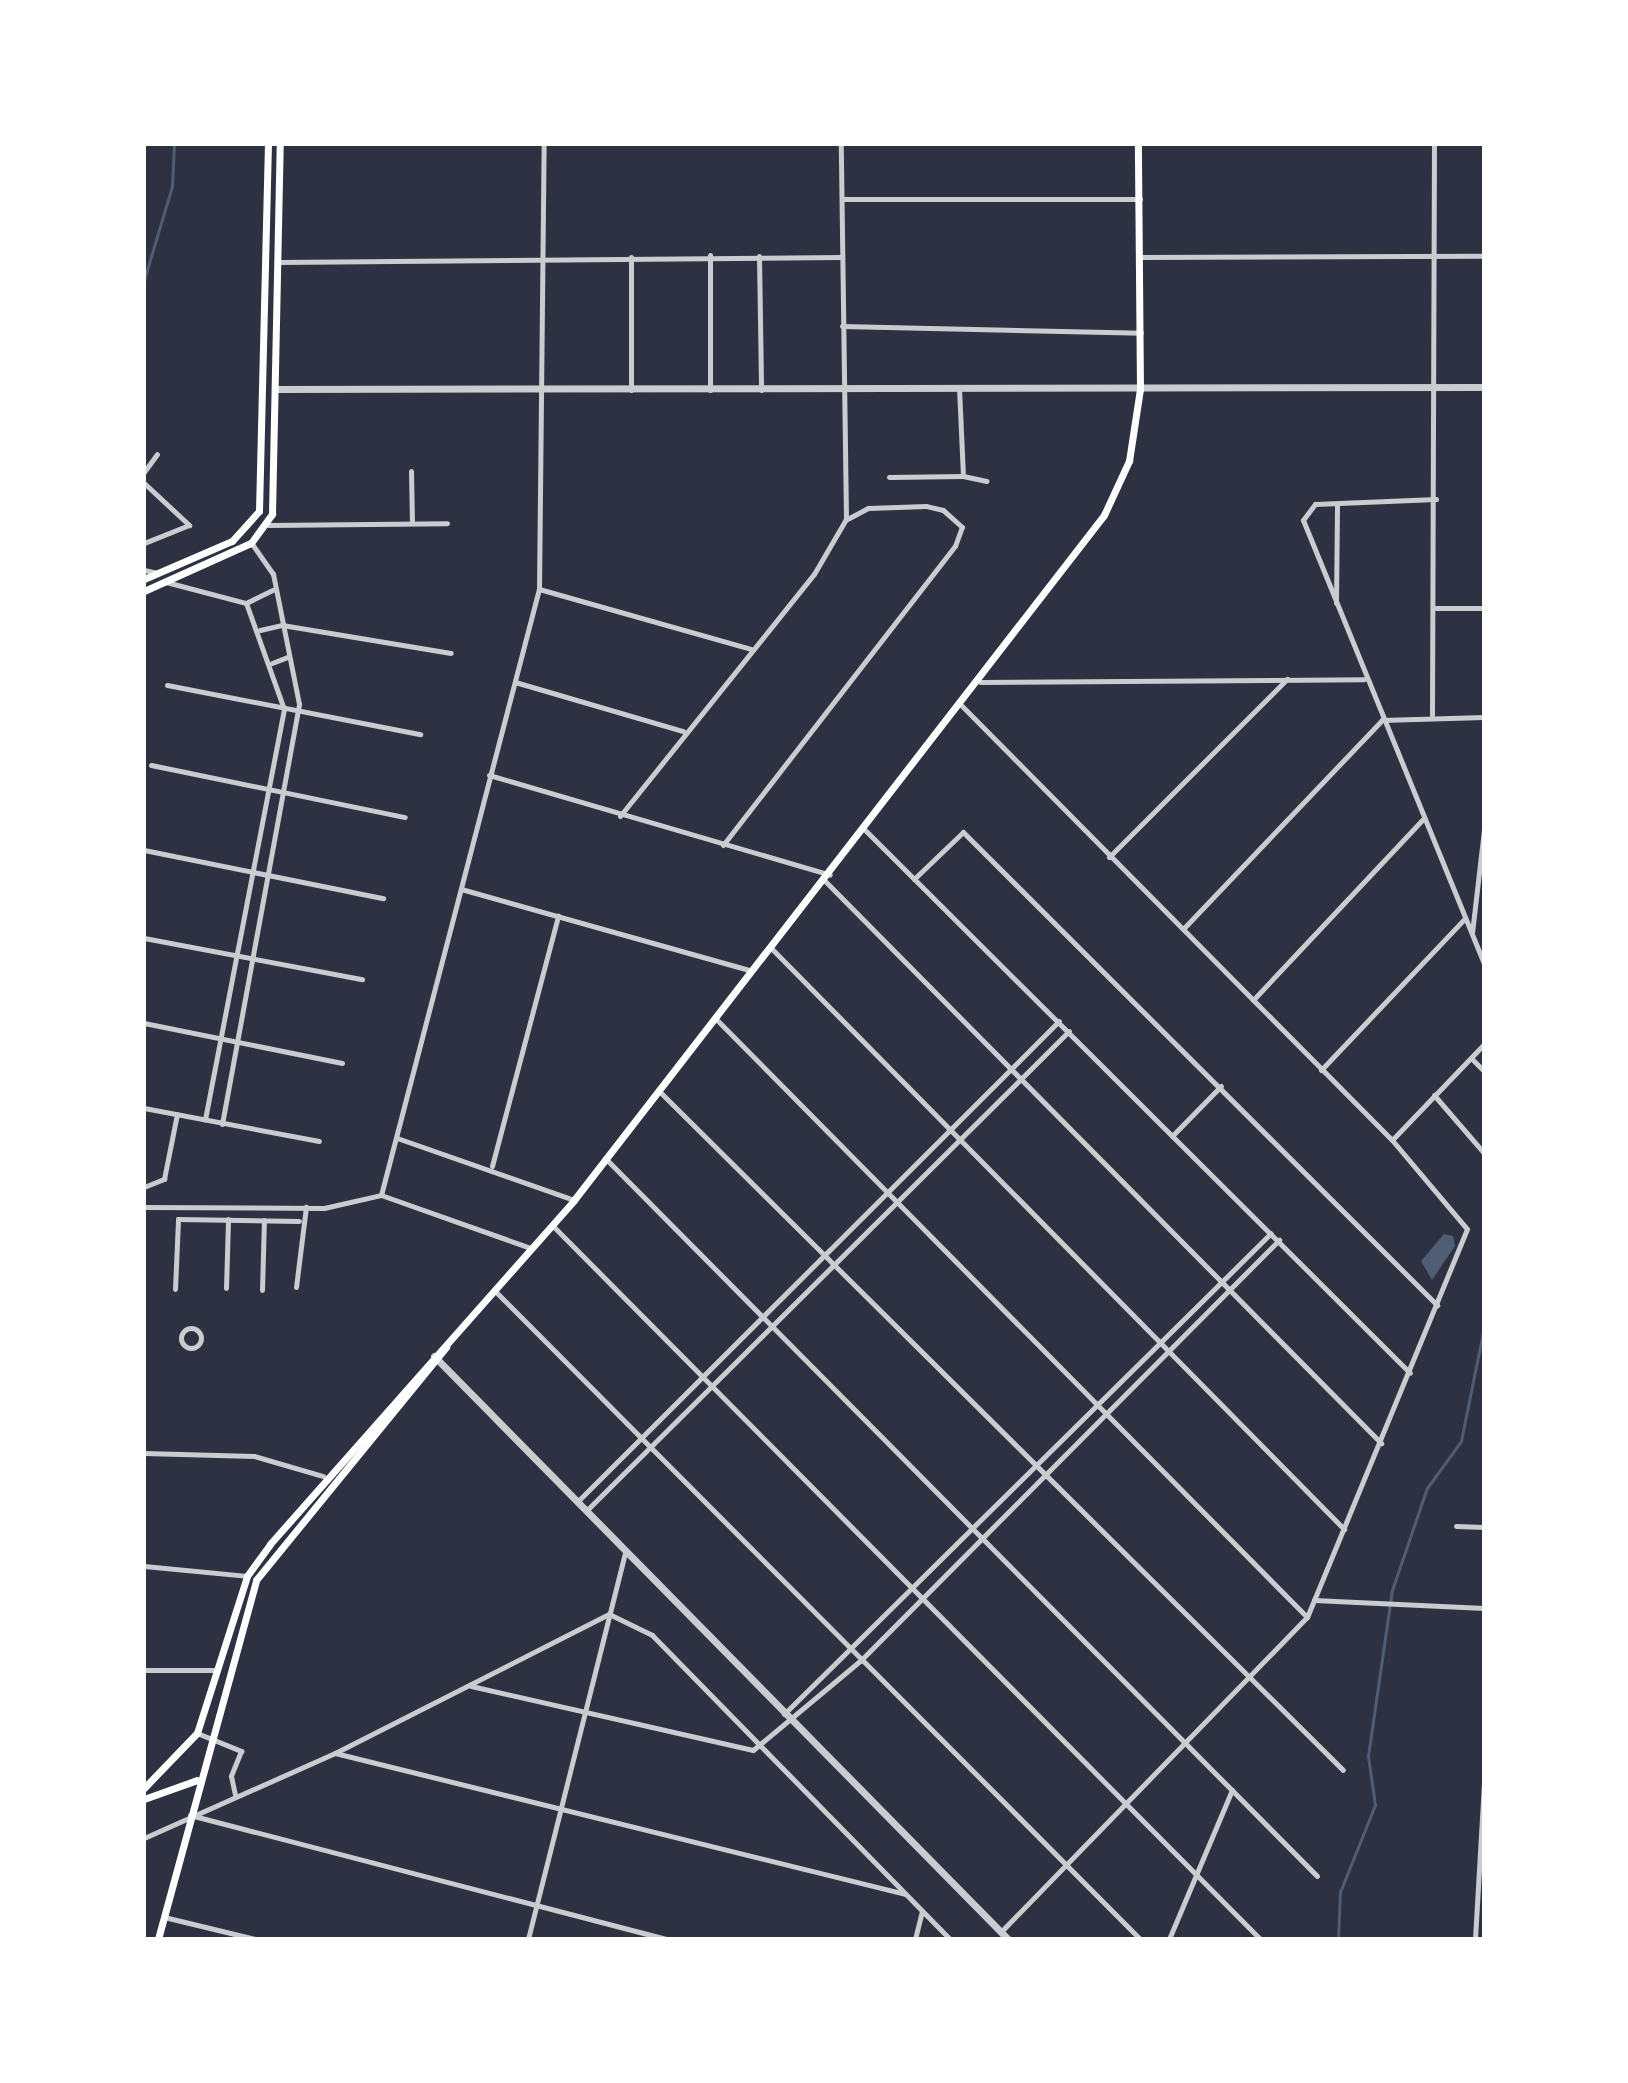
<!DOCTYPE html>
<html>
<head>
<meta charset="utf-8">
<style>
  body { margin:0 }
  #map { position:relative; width:1628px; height:2083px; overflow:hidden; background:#2d3142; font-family:"Titillium Web",sans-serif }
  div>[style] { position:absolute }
  .water>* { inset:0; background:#4f5d75 }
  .stream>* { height:3px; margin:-1.5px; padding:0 1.5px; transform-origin:1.5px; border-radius:1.5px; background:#4f5d75 }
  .minor>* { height:5px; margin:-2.5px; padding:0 2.5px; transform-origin:2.5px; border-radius:2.5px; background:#caccd0 }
  .minor>.ring { margin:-2.5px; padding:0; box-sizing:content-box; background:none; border:5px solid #caccd0; border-radius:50% }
  .tertiary>* { height:7px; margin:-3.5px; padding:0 3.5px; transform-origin:3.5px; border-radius:3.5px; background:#caccd0 }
  .secondary>* { height:7px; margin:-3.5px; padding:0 3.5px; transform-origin:3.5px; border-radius:3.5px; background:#fff }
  span { translate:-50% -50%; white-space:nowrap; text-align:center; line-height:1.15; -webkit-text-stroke:8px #fff; paint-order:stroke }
  .frame { position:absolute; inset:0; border:146px solid #fff; pointer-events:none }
</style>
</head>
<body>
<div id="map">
  <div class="water">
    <div style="clip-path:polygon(1444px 1234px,1453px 1236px,1455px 1246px,1432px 1280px,1421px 1261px)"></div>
  </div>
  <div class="stream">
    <div style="left:144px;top:280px;width:98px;rotate:-73.4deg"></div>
    <div style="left:172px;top:186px;width:42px;rotate:-87.3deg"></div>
    <div style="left:1338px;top:1939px;width:47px;rotate:-87.6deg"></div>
    <div style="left:1340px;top:1892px;width:94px;rotate:-68.1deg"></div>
    <div style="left:1375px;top:1805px;width:49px;rotate:-98.1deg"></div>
    <div style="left:1368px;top:1756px;width:168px;rotate:-81.8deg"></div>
    <div style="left:1392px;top:1590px;width:108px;rotate:-71.1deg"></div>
    <div style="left:1427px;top:1488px;width:58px;rotate:-54.1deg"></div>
    <div style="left:1461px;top:1441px;width:116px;rotate:-78.6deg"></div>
  </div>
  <div class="minor">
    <div style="left:842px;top:199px;width:298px"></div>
    <div style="left:759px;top:256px;width:134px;rotate:89.1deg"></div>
    <div style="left:1142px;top:257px;width:342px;rotate:-0.2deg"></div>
    <div style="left:279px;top:262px;width:562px;rotate:-0.51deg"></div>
    <div style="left:842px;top:326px;width:299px;rotate:1.3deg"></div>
    <div style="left:959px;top:388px;width:88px;rotate:87.4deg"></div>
    <div style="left:963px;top:476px;width:24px;rotate:12deg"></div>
    <div style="left:631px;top:390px;width:133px;rotate:-90deg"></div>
    <div style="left:710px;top:390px;width:135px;rotate:-90deg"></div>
    <div style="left:411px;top:471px;width:51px;rotate:88.9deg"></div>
    <div style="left:144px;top:472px;width:22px;rotate:-54deg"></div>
    <div style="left:889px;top:477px;width:74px;rotate:-0.8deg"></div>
    <div style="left:144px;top:483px;width:62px;rotate:43deg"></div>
    <div style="left:189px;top:525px;width:48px;rotate:158.2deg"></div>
    <div style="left:1436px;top:499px;width:121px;rotate:177.6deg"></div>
    <div style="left:1315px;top:504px;width:20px;rotate:127deg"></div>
    <div style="left:1303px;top:520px;width:479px;rotate:67.8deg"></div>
    <div style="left:268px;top:525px;width:179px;rotate:-0.6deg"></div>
    <div style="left:144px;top:570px;width:14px;rotate:12deg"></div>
    <div style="left:166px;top:582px;width:83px;rotate:14.7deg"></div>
    <div style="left:246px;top:603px;width:113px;rotate:70.3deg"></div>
    <div style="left:284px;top:709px;width:418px;rotate:100.9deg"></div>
    <div style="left:539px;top:589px;width:220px;rotate:15.8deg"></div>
    <div style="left:246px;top:603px;width:30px;rotate:-26deg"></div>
    <div style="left:1336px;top:603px;width:99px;rotate:-89.4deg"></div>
    <div style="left:1436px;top:608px;width:48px"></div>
    <div style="left:260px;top:630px;width:23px;rotate:-13deg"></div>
    <div style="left:282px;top:625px;width:171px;rotate:9.4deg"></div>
    <div style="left:272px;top:663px;width:17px;rotate:-21deg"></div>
    <div style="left:515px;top:682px;width:175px;rotate:16.3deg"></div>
    <div style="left:980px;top:682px;width:384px;rotate:-0.4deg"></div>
    <div style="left:167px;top:685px;width:258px;rotate:11deg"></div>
    <div style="left:962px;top:706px;width:611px;rotate:45.27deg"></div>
    <div style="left:1392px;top:1140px;width:116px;rotate:49.9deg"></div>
    <div style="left:1467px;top:1229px;width:420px;rotate:112.4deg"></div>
    <div style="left:1307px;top:1617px;width:439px;rotate:134.2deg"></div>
    <div style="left:1432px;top:715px;width:571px;rotate:-89.8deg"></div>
    <div style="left:151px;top:765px;width:259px;rotate:11.6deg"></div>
    <div style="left:489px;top:775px;width:355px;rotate:16.3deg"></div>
    <div style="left:620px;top:816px;width:310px;rotate:-51.3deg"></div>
    <div style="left:814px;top:574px;width:64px;rotate:-59.8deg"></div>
    <div style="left:846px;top:519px;width:375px;rotate:-90.8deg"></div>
    <div style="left:865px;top:830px;width:769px;rotate:44.89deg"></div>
    <div style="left:723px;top:845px;width:378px;rotate:-52.2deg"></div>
    <div style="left:955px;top:546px;width:20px;rotate:-70deg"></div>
    <div style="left:962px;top:527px;width:25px;rotate:-138deg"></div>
    <div style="left:943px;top:510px;width:17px;rotate:-167deg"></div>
    <div style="left:926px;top:506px;width:58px;rotate:178deg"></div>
    <div style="left:868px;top:508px;width:24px;rotate:152deg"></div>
    <div style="left:144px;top:850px;width:244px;rotate:11.4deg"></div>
    <div style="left:1109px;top:857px;width:252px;rotate:-45deg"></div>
    <div style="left:914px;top:879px;width:68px;rotate:-43.8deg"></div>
    <div style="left:963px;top:832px;width:670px;rotate:44.94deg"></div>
    <div style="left:825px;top:881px;width:791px;rotate:45.31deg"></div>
    <div style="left:461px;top:889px;width:302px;rotate:15.7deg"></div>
    <div style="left:1183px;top:929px;width:289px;rotate:-46.4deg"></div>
    <div style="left:1382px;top:720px;width:102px;rotate:-1.7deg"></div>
    <div style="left:1472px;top:933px;width:104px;rotate:-83.4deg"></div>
    <div style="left:144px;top:938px;width:222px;rotate:10.7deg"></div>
    <div style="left:772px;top:949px;width:815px;rotate:45.4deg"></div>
    <div style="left:1253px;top:1000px;width:247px;rotate:-46.8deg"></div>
    <div style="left:717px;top:1020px;width:839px;rotate:45.34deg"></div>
    <div style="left:144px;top:1023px;width:202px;rotate:11.4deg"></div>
    <div style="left:1471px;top:1058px;width:18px;rotate:45deg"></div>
    <div style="left:1321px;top:1070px;width:209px;rotate:-46.5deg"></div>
    <div style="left:658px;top:1090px;width:965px;rotate:44.79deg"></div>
    <div style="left:1434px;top:1095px;width:77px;rotate:49.2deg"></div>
    <div style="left:144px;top:1108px;width:178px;rotate:10.7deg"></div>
    <div style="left:222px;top:1124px;width:427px;rotate:-79.6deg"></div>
    <div style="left:299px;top:704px;width:133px;rotate:-101.3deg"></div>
    <div style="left:273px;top:574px;width:38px;rotate:-125deg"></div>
    <div style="left:1172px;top:1136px;width:70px;rotate:-45.6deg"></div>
    <div style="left:397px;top:1138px;width:188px;rotate:19.3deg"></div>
    <div style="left:1392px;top:1140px;width:133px;rotate:-46.2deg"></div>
    <div style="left:605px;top:1158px;width:1011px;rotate:45.24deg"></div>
    <div style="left:492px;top:1166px;width:259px;rotate:-75.2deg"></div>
    <div style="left:144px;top:1187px;width:22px;rotate:-22deg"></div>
    <div style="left:164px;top:1179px;width:66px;rotate:-78.7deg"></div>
    <div style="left:381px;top:1195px;width:626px;rotate:-75.39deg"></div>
    <div style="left:539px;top:589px;width:445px;rotate:-89.4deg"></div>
    <div style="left:144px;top:1207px;width:180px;rotate:0.3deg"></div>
    <div style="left:324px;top:1208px;width:58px;rotate:-12.8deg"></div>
    <div style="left:381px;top:1195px;width:159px;rotate:19.5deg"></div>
    <div style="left:552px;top:1225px;width:1006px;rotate:45.24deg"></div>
    <div style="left:296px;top:1287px;width:81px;rotate:-82.9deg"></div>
    <div style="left:226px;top:1288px;width:69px;rotate:-88.3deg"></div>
    <div style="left:175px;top:1289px;width:70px;rotate:-87.5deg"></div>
    <div style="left:178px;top:1219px;width:121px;rotate:0.9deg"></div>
    <div style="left:262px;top:1290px;width:70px;rotate:-88.4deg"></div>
    <div style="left:494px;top:1290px;width:916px;rotate:45.13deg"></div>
    <div class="ring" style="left:181px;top:1328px;width:15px;height:15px"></div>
    <div style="left:144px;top:1453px;width:110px;rotate:1.6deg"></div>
    <div style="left:254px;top:1456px;width:72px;rotate:16.2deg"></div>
    <div style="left:579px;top:1500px;width:678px;rotate:-44.94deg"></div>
    <div style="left:588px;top:1509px;width:678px;rotate:-44.82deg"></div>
    <div style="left:1456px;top:1526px;width:28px;rotate:2deg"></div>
    <div style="left:144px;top:1566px;width:103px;rotate:5.5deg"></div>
    <div style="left:1314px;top:1600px;width:170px;rotate:2.7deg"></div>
    <div style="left:609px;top:1614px;width:48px;rotate:26deg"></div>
    <div style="left:652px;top:1635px;width:426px;rotate:45.6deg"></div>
    <div style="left:144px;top:1670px;width:74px"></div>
    <div style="left:471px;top:1686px;width:289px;rotate:12.8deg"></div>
    <div style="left:753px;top:1750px;width:141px;rotate:-39.8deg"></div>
    <div style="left:861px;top:1660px;width:593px;rotate:-45.14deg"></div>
    <div style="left:784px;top:1714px;width:684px;rotate:-44.64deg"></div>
    <div style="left:197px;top:1733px;width:48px;rotate:22.2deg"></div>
    <div style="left:241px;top:1751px;width:27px;rotate:112deg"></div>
    <div style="left:231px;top:1776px;width:19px;rotate:78deg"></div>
    <div style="left:335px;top:1753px;width:587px;rotate:13.89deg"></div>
    <div style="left:190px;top:1815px;width:493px;rotate:14.6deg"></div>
    <div style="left:144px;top:1838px;width:209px;rotate:-24deg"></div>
    <div style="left:335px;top:1753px;width:307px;rotate:-26.9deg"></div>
    <div style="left:164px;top:1917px;width:94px;rotate:13.6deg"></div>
    <div style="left:528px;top:1939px;width:401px;rotate:-75.9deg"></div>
    <div style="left:915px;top:1939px;width:29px;rotate:-76deg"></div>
    <div style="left:1169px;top:1939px;width:162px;rotate:-67.1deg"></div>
    <div style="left:1475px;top:1939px;width:154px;rotate:-86.7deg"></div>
  </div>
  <div class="tertiary">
    <div style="left:278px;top:389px;width:1206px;rotate:-0.1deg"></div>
    <div style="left:434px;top:1356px;width:818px;rotate:45.45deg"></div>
  </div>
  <div class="secondary">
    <div style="left:144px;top:579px;width:96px;rotate:-23.4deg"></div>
    <div style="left:232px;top:541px;width:40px;rotate:-48deg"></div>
    <div style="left:259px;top:511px;width:367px;rotate:-88.6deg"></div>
    <div style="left:144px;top:591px;width:117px;rotate:-24.2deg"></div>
    <div style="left:251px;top:543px;width:36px;rotate:-54deg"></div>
    <div style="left:272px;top:514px;width:370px;rotate:-88.8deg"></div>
    <div style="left:144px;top:1788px;width:76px;rotate:-46.1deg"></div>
    <div style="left:197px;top:1733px;width:165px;rotate:-72.3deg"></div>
    <div style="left:247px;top:1576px;width:39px;rotate:-54deg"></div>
    <div style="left:270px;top:1544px;width:459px;rotate:-48.5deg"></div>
    <div style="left:574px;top:1200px;width:866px;rotate:-52.27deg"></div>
    <div style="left:1104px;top:515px;width:60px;rotate:-65.2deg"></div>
    <div style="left:1129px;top:461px;width:73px;rotate:-81.3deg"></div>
    <div style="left:1140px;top:389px;width:245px;rotate:-90.5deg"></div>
    <div style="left:144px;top:1799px;width:56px;rotate:-19.7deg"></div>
    <div style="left:158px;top:1939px;width:372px;rotate:-74.7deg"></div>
    <div style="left:256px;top:1580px;width:301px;rotate:-50.8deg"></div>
  </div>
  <div class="frame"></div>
</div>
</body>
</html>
